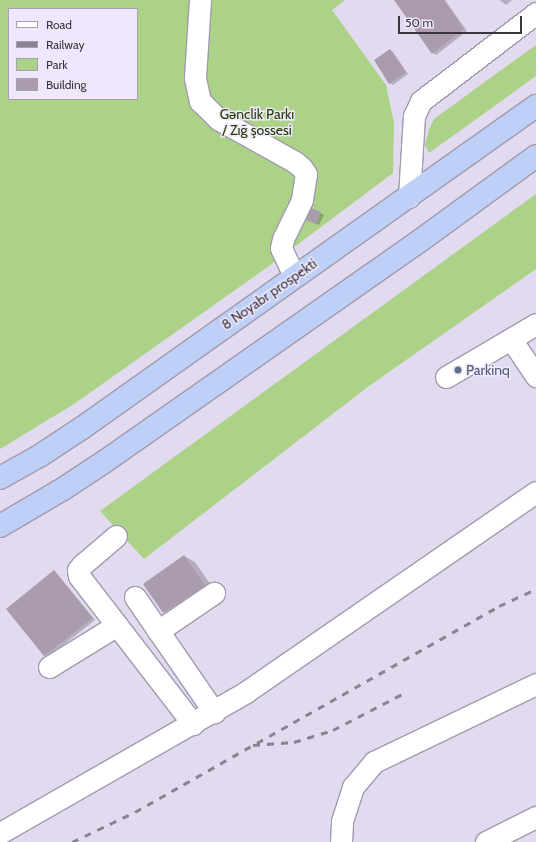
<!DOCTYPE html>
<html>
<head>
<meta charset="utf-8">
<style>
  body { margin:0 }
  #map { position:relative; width:536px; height:842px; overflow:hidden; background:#e2daef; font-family:Cabin,sans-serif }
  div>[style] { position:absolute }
  .green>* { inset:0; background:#abd286 }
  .shadow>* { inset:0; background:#0003 }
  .building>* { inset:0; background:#ab9cad }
  .roads { filter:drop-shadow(1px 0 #a29aae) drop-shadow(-1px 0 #a29aae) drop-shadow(0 1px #a29aae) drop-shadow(0 -1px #a29aae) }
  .minor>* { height:21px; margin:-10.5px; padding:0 10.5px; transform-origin:10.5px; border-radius:10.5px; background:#fff }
  .highway>* { height:22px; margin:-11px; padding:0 11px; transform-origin:11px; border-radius:11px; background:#bed0f7 }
  .rail>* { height:3px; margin-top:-1.5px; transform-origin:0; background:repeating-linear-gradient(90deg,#888391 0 7px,transparent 0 14px) }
  .dots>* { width:11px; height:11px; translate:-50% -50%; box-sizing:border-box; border:2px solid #efe7fc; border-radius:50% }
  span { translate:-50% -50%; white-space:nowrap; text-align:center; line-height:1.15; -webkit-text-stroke:3px #efe7fc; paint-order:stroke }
  .park-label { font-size:14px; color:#253f00 }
  .street-label { font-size:14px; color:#39363e }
  .service-label { font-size:14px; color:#4e5e75 }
  .left { translate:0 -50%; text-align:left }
  .legend { position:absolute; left:8px; top:8px; width:130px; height:92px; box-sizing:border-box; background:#efe7fc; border:1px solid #a6a0b0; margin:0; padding:5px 7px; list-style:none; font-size:12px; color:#39363e }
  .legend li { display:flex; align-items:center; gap:8px; height:20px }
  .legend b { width:20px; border:1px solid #a6a0b0 }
  .scale { position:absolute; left:398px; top:16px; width:124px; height:18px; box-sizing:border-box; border:2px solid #39363e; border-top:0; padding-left:5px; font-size:12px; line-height:14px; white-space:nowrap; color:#39363e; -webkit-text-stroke:3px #efe7fc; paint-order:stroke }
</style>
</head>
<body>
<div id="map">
  <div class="green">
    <div style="clip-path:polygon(evenodd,0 0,345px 0,332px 10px,386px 85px,394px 123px,393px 173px,269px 266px,74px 404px,0 449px,0 0,9px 9px,137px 9px,137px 99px,9px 99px,9px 9px)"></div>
    <div style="clip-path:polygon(536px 45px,536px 76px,429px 153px,425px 145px,429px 129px,434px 119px)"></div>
    <div style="clip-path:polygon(536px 194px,536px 269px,369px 386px,144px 559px,100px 511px)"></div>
  </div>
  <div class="shadow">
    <div style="clip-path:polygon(395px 0,445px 0,467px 31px,436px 55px,433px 53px)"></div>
    <div style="clip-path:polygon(500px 0,512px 0,506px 5px)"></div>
    <div style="clip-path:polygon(390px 50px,393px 52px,408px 74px,393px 85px,390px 83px)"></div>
    <div style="clip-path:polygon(312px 209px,324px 215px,319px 225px,310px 221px)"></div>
    <div style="clip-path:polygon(184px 556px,195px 562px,215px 591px,174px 618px,164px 612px)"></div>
    <div style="clip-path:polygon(54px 571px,95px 620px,48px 657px,45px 655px)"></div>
  </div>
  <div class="building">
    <div style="clip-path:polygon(394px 0,444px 0,464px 29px,432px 54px)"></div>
    <div style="clip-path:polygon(390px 49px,406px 72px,389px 84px,374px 60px)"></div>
    <div style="clip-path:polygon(311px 208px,321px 212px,316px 224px,306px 220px)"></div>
    <div style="clip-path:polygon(184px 555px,205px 585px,163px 613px,143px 584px)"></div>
    <div style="clip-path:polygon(54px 570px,93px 618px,44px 656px,6px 609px)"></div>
  </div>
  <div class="roads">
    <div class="minor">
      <div style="left:200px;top:0;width:78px;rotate:93.7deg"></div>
      <div style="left:195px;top:78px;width:24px;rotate:78deg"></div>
      <div style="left:200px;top:101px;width:25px;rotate:45deg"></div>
      <div style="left:218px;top:119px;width:88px;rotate:29.2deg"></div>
      <div style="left:295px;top:162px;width:9px;rotate:41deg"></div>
      <div style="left:302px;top:168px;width:7px;rotate:56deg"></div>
      <div style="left:306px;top:174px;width:26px;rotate:99deg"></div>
      <div style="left:302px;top:200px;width:43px;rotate:116deg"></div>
      <div style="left:283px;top:239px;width:9px;rotate:103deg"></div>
      <div style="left:281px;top:248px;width:31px;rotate:65deg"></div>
      <div style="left:409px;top:197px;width:81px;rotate:-86.5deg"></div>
      <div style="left:414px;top:116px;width:17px;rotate:-65deg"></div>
      <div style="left:421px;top:101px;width:145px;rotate:-37.4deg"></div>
      <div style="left:511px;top:339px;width:45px;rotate:56deg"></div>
      <div style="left:446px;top:377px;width:104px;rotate:-30.5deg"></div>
      <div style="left:116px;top:536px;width:45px;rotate:139.5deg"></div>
      <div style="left:82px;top:565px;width:6px;rotate:129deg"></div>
      <div style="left:78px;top:570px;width:6px;rotate:81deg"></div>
      <div style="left:79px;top:576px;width:187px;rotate:52.4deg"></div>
      <div style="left:135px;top:597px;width:140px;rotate:55.5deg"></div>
      <div style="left:158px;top:631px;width:68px;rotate:-34.2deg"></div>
      <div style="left:49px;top:667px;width:80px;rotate:-31.7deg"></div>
      <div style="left:0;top:833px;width:284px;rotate:-29.8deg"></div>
      <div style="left:246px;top:692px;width:352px;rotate:-34.6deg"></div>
      <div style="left:341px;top:842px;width:21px;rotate:-87deg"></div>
      <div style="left:342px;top:821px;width:36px;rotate:-72deg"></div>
      <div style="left:353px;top:787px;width:33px;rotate:-50deg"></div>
      <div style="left:374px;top:762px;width:180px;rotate:-25.7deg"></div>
      <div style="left:486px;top:842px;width:56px;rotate:-26.6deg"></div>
    </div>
    <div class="highway">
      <div style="left:0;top:478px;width:47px;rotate:-29.3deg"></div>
      <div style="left:41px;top:455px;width:49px;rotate:-33.4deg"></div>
      <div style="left:82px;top:428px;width:557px;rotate:-35.35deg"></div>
      <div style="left:0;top:526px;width:73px;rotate:-30.4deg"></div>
      <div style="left:63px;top:489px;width:49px;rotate:-33.4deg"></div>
      <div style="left:104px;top:462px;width:387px;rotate:-35deg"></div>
      <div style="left:421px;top:240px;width:142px;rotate:-36.1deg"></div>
    </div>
  </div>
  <div class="rail">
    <div style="left:257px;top:743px;width:278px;rotate:-29.5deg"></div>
    <div style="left:499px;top:606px;width:41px;rotate:-24.7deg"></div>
    <div style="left:72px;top:842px;width:70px;rotate:-25.5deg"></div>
    <div style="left:135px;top:812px;width:136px;rotate:-29.6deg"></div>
    <div style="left:253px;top:745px;width:41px;rotate:-4.2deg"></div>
    <div style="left:294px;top:742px;width:41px;rotate:-17.1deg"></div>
    <div style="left:333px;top:730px;width:80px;rotate:-27.5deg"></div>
  </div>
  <div class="dots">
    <div style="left:458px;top:370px;background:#5c6f8a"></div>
  </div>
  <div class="park-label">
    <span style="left:257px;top:122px">Gənclik Parkı<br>/ Zığ şossesi</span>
  </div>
  <div class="street-label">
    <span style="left:269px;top:294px;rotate:-35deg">8 Noyabr prospekti</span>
  </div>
  <div class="service-label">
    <span class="left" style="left:466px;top:370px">Parkinq</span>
  </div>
  <ul class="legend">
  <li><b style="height:5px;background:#fff"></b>Road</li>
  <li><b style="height:5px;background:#888391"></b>Railway</li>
  <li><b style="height:11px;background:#abd286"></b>Park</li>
  <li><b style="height:11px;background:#ab9cad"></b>Building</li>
  </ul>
  <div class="scale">50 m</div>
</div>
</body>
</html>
